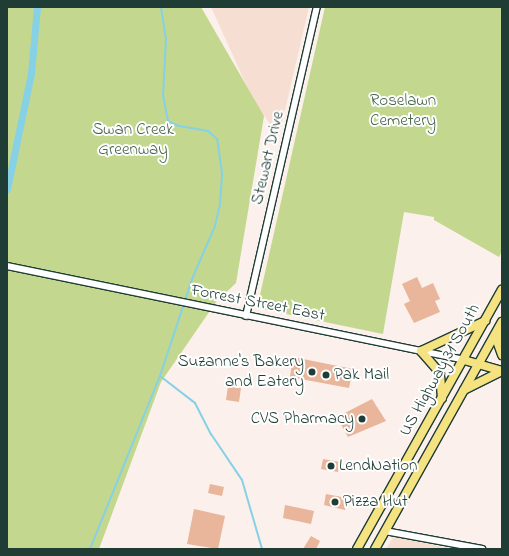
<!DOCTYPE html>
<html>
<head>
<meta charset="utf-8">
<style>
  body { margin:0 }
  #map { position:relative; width:509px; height:556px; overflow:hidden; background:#fbf0eb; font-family:"Indie Flower",sans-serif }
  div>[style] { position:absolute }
  .built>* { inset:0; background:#f6ded3 }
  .green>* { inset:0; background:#c3d88e }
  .stream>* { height:2px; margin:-1px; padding:0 1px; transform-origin:1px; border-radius:1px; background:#86d1e6 }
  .canal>* { height:7px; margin:-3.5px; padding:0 3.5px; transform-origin:3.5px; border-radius:3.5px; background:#86d1e6 }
  .building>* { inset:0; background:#e9b59b }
  .roads { filter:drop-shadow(1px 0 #1f3d34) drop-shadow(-1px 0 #1f3d34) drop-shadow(0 1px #1f3d34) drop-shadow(0 -1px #1f3d34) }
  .minor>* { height:6px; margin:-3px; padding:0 3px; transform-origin:3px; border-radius:3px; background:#fff }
  .major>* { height:8px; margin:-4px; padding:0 4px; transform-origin:4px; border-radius:4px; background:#f5e382 }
  .dots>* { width:11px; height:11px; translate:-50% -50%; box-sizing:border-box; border:2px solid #fff; border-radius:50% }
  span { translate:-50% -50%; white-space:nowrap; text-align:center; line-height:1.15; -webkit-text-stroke:4px #fff; paint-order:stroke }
  .park-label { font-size:17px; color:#48644a }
  .street-label { font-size:17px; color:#1f3d34 }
  .poi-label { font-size:17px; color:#1f3d34 }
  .right { translate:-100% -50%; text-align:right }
  .left { translate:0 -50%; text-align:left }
  .frame { position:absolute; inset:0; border:8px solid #1f3d34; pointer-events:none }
</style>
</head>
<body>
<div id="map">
  <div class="built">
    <div style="clip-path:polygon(211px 7px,309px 7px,279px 136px,254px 102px)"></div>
    <div style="clip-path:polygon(394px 536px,452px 549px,386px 549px)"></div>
  </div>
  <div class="green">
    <div style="clip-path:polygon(7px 7px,201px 7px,264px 116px,236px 283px,216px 302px,161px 382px,99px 549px,7px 549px)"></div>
    <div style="clip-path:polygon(325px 7px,502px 7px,502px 251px,499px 257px,434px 220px,434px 217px,404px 212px,383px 334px,257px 308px)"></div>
  </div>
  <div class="stream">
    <div style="left:160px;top:376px;width:44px;rotate:37.6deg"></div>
    <div style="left:195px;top:403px;width:35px;rotate:63deg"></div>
    <div style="left:211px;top:434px;width:55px;rotate:56deg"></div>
    <div style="left:242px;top:480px;width:72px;rotate:73.8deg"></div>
    <div style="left:90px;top:549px;width:187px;rotate:-68deg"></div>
    <div style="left:160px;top:376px;width:102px;rotate:-71.7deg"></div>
    <div style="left:192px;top:279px;width:58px;rotate:-66.5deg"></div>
    <div style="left:215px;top:226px;width:23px;rotate:-77deg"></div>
    <div style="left:220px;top:204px;width:31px;rotate:-86deg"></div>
    <div style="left:222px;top:173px;width:34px;rotate:-98deg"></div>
    <div style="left:217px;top:139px;width:12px;rotate:-138deg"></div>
    <div style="left:208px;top:131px;width:29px;rotate:-170deg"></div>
    <div style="left:179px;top:126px;width:12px;rotate:-156deg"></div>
    <div style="left:168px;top:121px;width:25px;rotate:-101deg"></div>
    <div style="left:163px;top:96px;width:57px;rotate:-87deg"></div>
    <div style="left:166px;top:39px;width:32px;rotate:-99deg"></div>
  </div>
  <div class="canal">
    <div style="left:7px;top:189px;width:118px;rotate:-78.3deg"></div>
    <div style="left:31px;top:73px;width:66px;rotate:-84.8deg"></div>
  </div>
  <div class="building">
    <div style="clip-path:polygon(417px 277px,422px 288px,433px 283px,440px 299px,435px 301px,440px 312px,414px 323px,404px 304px,410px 301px,402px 284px)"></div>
    <div style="clip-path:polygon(293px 357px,353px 369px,349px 388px,290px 377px)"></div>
    <div style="clip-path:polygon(228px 386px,241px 388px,239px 402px,226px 400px)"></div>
    <div style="clip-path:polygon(372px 399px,386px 421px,348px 437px,337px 417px)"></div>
    <div style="clip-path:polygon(323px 459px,340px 462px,338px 472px,321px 469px)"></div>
    <div style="clip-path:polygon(210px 484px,224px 487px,222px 496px,208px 493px)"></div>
    <div style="clip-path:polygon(326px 494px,347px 498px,345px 510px,324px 505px)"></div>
    <div style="clip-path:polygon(285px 505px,314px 511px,311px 524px,283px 518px)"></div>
    <div style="clip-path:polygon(194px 509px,225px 516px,218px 549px,187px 544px)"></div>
    <div style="clip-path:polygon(311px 536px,320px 541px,316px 549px,303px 549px)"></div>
  </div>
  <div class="roads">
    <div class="minor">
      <div style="left:7px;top:266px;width:467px;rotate:11.6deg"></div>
      <div style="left:246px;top:316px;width:317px;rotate:-77.1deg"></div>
      <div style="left:385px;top:531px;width:99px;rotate:10.5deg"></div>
    </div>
    <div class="major">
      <div style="left:499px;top:331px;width:10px;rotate:101deg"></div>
      <div style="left:497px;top:341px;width:15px;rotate:70deg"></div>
      <div style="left:464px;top:360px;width:40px;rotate:16deg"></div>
      <div style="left:464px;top:390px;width:42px;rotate:-26.6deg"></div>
      <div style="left:442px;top:398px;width:25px;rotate:-95deg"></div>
      <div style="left:440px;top:373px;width:29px;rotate:-131deg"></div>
      <div style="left:421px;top:351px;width:71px;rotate:-25.1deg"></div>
      <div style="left:357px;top:549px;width:297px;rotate:-60.8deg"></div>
      <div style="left:375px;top:549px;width:260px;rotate:-60.8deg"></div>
    </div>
  </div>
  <div class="dots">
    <div style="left:312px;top:372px;background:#1f3d34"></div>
    <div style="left:326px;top:375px;background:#1f3d34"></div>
    <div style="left:362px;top:419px;background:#1f3d34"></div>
    <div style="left:331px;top:466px;background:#1f3d34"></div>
    <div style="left:335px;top:502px;background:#1f3d34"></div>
  </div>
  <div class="park-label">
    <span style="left:403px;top:111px">Roselawn<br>Cemetery</span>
    <span style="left:133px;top:140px">Swan Creek<br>Greenway</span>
  </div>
  <div class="street-label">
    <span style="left:268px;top:158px;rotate:-77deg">Stewart Drive</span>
    <span style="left:258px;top:303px;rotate:11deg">Forrest Street East</span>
    <span style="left:440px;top:370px;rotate:-61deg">US Highway 31 South</span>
  </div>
  <div class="poi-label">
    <span class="right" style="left:304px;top:372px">Suzanne's Bakery<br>and Eatery</span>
    <span class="left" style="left:334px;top:375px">Pak Mail</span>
    <span class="right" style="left:354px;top:419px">CVS Pharmacy</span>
    <span class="left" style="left:339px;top:466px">LendNation</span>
    <span class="left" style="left:343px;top:502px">Pizza Hut</span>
  </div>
  <div class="frame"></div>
</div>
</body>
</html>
